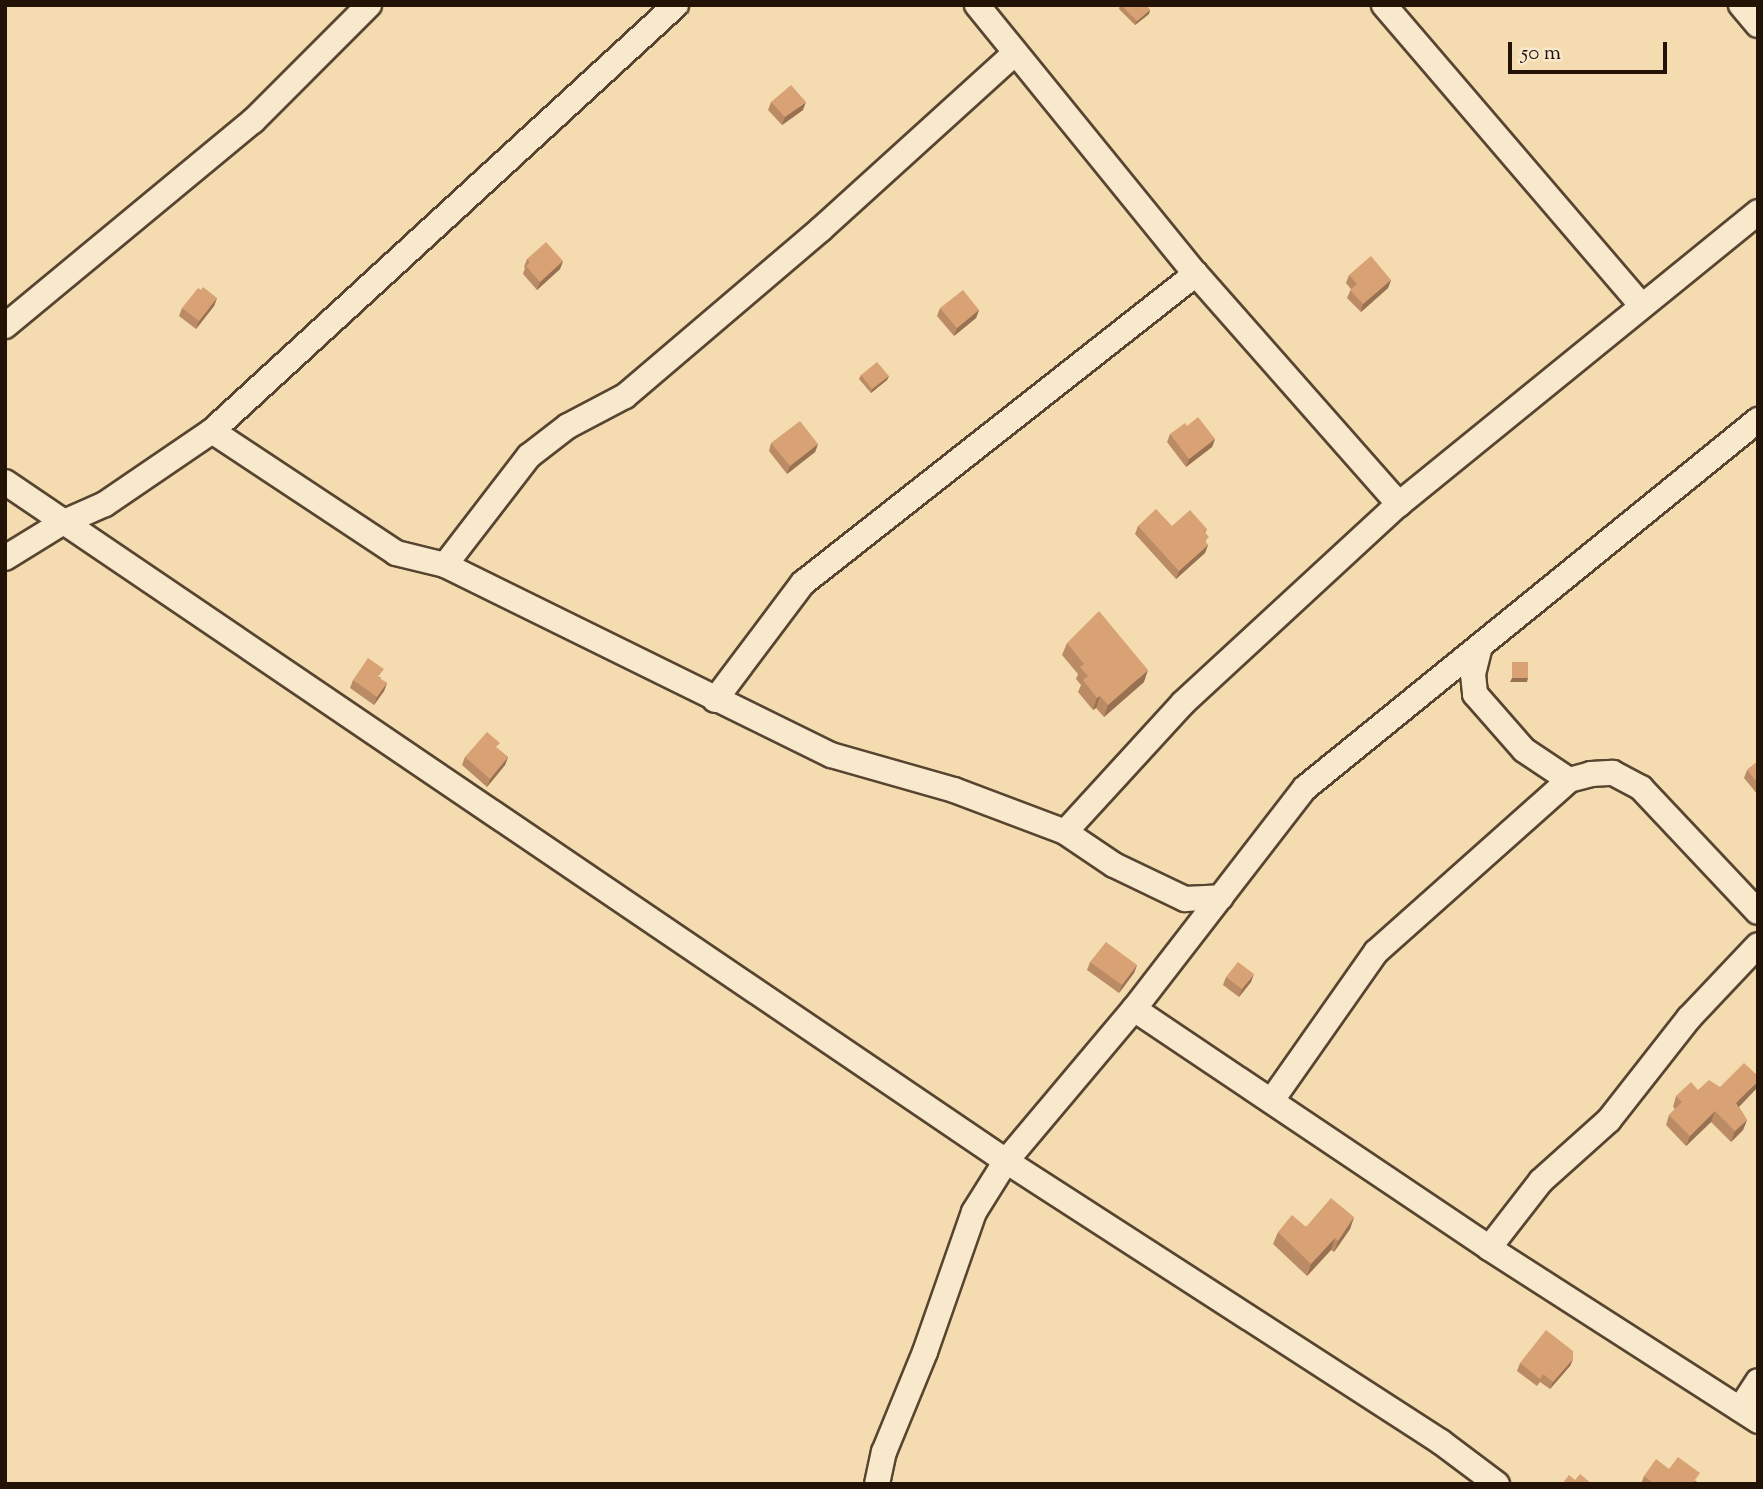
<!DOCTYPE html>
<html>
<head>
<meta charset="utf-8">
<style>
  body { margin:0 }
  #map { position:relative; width:1763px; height:1489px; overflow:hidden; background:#f4dcb0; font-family:"Sorts Mill Goudy",serif }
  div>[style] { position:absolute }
  .roads { filter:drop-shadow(2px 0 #574531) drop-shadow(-2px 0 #574531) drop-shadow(0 2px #574531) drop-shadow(0 -2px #574531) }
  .minor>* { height:24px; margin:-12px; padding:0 12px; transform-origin:12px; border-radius:12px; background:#f8e8cc }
  .wall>* { inset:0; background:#bb8b65 }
  .shaded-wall>* { inset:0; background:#987152 }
  .building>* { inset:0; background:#d9a275 }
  span { translate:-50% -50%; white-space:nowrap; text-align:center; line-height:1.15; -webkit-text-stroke:7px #f8e8cc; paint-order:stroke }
  .frame { position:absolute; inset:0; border:7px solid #231307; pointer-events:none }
  .scale { position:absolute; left:1508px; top:42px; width:159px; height:32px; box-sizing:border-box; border:4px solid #231307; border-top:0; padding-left:9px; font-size:21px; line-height:24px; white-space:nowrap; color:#231307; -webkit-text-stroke:5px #f8e8cc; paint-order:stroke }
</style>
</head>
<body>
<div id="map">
  <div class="roads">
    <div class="minor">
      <div style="left:977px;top:5px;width:347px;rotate:50.9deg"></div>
      <div style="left:1196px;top:274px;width:307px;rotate:48.6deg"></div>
      <div style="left:1384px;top:5px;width:395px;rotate:49.4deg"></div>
      <div style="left:1741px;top:5px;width:26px;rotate:50deg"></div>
      <div style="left:5px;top:326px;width:322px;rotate:-39.6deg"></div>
      <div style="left:253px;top:121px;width:164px;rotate:-45deg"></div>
      <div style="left:212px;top:431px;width:221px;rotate:33.5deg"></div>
      <div style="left:396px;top:553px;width:50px;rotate:13.8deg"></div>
      <div style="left:445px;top:565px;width:430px;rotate:26.2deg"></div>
      <div style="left:831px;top:755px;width:128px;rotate:15.9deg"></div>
      <div style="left:954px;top:790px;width:119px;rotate:20.7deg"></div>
      <div style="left:1065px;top:832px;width:59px;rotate:34deg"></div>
      <div style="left:1114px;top:865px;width:79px;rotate:25.6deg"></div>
      <div style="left:1185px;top:899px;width:36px;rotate:-3deg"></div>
      <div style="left:5px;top:482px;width:1210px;rotate:34.15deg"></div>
      <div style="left:1006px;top:1161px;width:518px;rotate:32.86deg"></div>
      <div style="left:1441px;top:1442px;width:70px;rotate:36.9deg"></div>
      <div style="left:5px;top:558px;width:67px;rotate:-31.6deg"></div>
      <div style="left:62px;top:523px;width:47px;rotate:-23.8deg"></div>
      <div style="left:105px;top:504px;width:130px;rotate:-34.3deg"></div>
      <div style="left:212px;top:431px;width:630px;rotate:-42.56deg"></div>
      <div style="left:445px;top:565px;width:138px;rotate:-52.4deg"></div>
      <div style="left:529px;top:456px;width:49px;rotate:-37.6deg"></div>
      <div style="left:568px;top:426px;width:64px;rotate:-27.8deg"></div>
      <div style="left:625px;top:396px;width:257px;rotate:-40.4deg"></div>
      <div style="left:821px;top:229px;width:261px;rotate:-42.2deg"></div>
      <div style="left:1480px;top:646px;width:29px;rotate:104deg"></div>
      <div style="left:1473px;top:674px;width:20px;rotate:84deg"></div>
      <div style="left:1475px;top:694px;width:74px;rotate:48.8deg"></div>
      <div style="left:1524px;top:750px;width:54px;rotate:33.7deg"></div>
      <div style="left:715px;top:700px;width:146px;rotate:-53.1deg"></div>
      <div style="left:803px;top:583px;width:500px;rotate:-38.2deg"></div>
      <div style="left:1065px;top:832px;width:175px;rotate:-47.5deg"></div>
      <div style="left:1183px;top:703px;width:294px;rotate:-42.7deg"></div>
      <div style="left:1399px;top:504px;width:463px;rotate:-39.1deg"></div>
      <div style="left:1134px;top:1009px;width:428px;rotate:33.9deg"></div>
      <div style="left:1489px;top:1248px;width:320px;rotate:32.7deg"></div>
      <div style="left:1272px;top:1100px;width:181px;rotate:-54.9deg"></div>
      <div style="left:1376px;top:952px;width:259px;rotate:-41.7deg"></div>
      <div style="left:1569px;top:780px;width:23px;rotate:-15deg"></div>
      <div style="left:1591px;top:774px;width:22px;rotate:-3deg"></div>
      <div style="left:1613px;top:773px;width:32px;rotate:28deg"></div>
      <div style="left:1641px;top:788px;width:170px;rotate:46.7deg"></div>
      <div style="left:1489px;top:1248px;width:85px;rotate:-52.2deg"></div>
      <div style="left:1541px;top:1181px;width:91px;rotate:-41.9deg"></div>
      <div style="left:1609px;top:1120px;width:130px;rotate:-51.9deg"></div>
      <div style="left:1689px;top:1018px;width:100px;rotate:-46.6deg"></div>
      <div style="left:1740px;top:1409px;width:33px;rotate:-57deg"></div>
      <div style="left:877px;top:1484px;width:33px;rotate:-78deg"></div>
      <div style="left:884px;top:1452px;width:108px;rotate:-67.7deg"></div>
      <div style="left:925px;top:1352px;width:148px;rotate:-70.7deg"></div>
      <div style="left:974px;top:1212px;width:60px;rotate:-57.9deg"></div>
      <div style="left:1006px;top:1161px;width:199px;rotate:-49.9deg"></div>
      <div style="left:1134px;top:1009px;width:279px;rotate:-52.3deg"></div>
      <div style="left:1305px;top:788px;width:584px;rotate:-39.09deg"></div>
    </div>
  </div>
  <div class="wall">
    <div style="clip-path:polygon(1120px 5px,1146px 5px,1150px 10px,1149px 14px,1135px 25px,1119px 9px)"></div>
    <div style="clip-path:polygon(771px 102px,803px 110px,782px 125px,768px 110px)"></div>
    <div style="clip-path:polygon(527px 259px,563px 261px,560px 269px,537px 290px,523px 274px,525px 268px,524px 267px)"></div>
    <div style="clip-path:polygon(1349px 275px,1391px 280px,1388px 288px,1361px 312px,1347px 298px,1351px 289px,1346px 283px)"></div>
    <div style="clip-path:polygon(217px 298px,214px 306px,196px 329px,179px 316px,182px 308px)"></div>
    <div style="clip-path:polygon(940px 308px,979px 310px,976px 318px,954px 336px,937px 316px)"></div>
    <div style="clip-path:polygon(861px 375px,889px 376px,887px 380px,871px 393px,859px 379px)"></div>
    <div style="clip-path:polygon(1187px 426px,1215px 439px,1212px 447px,1186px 467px,1167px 442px,1170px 434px)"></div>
    <div style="clip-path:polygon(771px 443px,818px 444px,815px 452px,787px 474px,769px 451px)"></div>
    <div style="clip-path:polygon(1138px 526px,1172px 526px,1207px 529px,1205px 533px,1206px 543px,1208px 545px,1205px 553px,1176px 579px,1135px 534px)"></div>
    <div style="clip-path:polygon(1067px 643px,1144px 682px,1104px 717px,1096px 708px,1093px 710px,1078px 692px,1081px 685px,1076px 679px,1078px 674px,1062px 655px)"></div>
    <div style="clip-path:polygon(381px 677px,380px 679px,387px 683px,384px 691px,374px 705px,350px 688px,353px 680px)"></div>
    <div style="clip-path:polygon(497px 748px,508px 757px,505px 765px,487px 787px,462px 765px,465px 757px)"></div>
    <div style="clip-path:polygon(1758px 761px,1758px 795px,1744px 778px,1747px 770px)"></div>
    <div style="clip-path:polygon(1090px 962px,1137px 965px,1134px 973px,1119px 993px,1087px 970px)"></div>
    <div style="clip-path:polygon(1226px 977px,1251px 982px,1239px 997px,1223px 985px)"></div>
    <div style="clip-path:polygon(1720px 1087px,1756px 1089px,1739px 1107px,1747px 1120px,1743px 1130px,1731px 1142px,1711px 1122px,1686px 1146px,1666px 1125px,1669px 1115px,1675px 1109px,1673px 1107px,1676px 1096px,1698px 1090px)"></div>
    <div style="clip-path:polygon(1354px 1217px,1350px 1229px,1334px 1252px,1331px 1250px,1307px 1276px,1273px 1244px,1278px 1232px)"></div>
    <div style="clip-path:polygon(1573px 1359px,1570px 1366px,1550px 1389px,1540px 1382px,1537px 1386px,1517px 1371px,1520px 1363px)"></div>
    <div style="clip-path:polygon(1644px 1476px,1697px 1481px,1695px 1484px,1641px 1484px)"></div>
  </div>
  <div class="shaded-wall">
    <div style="clip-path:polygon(1150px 10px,1149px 14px,1135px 25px,1137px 21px)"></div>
    <div style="clip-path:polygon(806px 102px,803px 110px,782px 125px,785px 117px)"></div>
    <div style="clip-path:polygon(563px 261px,560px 269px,537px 290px,540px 282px)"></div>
    <div style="clip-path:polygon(1391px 280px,1388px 288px,1361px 312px,1363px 304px)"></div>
    <div style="clip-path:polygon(217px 298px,214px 306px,196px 329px,199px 321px)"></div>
    <div style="clip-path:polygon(979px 310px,976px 318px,954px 336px,957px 328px)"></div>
    <div style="clip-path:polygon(889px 376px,887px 380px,871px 393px,872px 389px)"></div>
    <div style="clip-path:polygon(1215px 439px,1212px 447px,1186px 467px,1189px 459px)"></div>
    <div style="clip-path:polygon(818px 444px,815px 452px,787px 474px,790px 466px)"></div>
    <div style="clip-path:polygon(1208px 545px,1205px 553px,1176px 579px,1179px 571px)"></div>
    <div style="clip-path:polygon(1148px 670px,1144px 682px,1104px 717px,1108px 705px)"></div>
    <div style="clip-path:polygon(1512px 678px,1528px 678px,1527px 682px,1510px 682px)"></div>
    <div style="clip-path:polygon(387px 683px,384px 691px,374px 705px,377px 697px)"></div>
    <div style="clip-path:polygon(1100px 696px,1096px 708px,1093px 710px,1097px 698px)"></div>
    <div style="clip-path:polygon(508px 757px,505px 765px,487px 787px,490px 779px)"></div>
    <div style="clip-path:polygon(1137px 965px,1134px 973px,1119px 993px,1122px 985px)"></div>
    <div style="clip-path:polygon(1254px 974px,1251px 982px,1239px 997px,1242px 989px)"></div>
    <div style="clip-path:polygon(1758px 1081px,1756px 1089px,1732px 1114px,1736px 1103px)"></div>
    <div style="clip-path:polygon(1715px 1111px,1711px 1122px,1686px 1146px,1690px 1136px)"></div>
    <div style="clip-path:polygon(1747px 1120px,1743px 1130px,1731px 1142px,1735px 1131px)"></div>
    <div style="clip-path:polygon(1354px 1217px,1350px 1229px,1334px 1252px,1338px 1241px)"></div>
    <div style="clip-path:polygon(1335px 1238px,1331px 1250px,1307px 1276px,1311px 1264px)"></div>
    <div style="clip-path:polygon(1573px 1359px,1570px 1366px,1550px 1389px,1553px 1382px)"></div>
  </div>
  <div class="building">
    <div style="clip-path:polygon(1121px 5px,1146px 5px,1150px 10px,1137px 21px)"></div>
    <div style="clip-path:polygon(791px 85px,806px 102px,785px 117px,771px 102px)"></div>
    <div style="clip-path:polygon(546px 242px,563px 261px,540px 282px,526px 266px,530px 262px,527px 259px)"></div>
    <div style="clip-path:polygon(1371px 256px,1391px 280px,1363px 304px,1350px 290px,1357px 284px,1349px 275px)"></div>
    <div style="clip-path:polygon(203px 287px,217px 298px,199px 321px,182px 308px,198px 288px,201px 290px)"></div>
    <div style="clip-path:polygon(963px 290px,979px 310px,957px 328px,940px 308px)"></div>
    <div style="clip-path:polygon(877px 362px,889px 376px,872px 389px,861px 375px)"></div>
    <div style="clip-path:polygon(1198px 417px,1215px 439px,1189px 459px,1170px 434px,1185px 423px,1187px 426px)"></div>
    <div style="clip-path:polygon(800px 421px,818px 444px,790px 466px,771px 443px)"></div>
    <div style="clip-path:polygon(1156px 509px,1172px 526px,1190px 510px,1207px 529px,1204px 531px,1209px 537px,1205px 541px,1208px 545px,1179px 571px,1138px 526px)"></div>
    <div style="clip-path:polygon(1099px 611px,1148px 670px,1108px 705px,1100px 696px,1097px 698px,1083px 680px,1088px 676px,1080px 667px,1084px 664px,1067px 643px)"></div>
    <div style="clip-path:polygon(368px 658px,384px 669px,378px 677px,387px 683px,377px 697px,353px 680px)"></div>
    <div style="clip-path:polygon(1512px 662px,1528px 662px,1528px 678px,1512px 678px)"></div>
    <div style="clip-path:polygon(487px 732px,500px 743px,496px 747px,508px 757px,490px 779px,465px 757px)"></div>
    <div style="clip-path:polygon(1758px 761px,1758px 783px,1747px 770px)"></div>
    <div style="clip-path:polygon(1106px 942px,1137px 965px,1122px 985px,1090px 962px)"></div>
    <div style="clip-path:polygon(1238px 962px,1254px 974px,1242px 989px,1226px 977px)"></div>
    <div style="clip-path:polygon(1744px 1063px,1758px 1076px,1758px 1081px,1736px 1103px,1747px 1120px,1735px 1131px,1715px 1111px,1690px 1136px,1669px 1115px,1682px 1102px,1676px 1096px,1691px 1082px,1698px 1090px,1709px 1080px,1720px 1087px)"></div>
    <div style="clip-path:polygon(1331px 1198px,1354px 1217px,1338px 1241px,1335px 1238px,1311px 1264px,1278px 1232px,1292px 1215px,1306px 1227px)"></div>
    <div style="clip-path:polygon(1546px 1330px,1573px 1351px,1573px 1359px,1553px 1382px,1543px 1374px,1540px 1379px,1520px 1363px)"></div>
    <div style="clip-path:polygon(1678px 1457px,1700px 1473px,1692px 1484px,1654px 1484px,1644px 1476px,1656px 1459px,1669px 1469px)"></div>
    <div style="clip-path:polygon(1580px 1474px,1592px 1484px,1562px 1484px,1569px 1475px,1575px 1480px)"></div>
  </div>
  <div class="frame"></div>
  <div class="scale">50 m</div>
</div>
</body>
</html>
